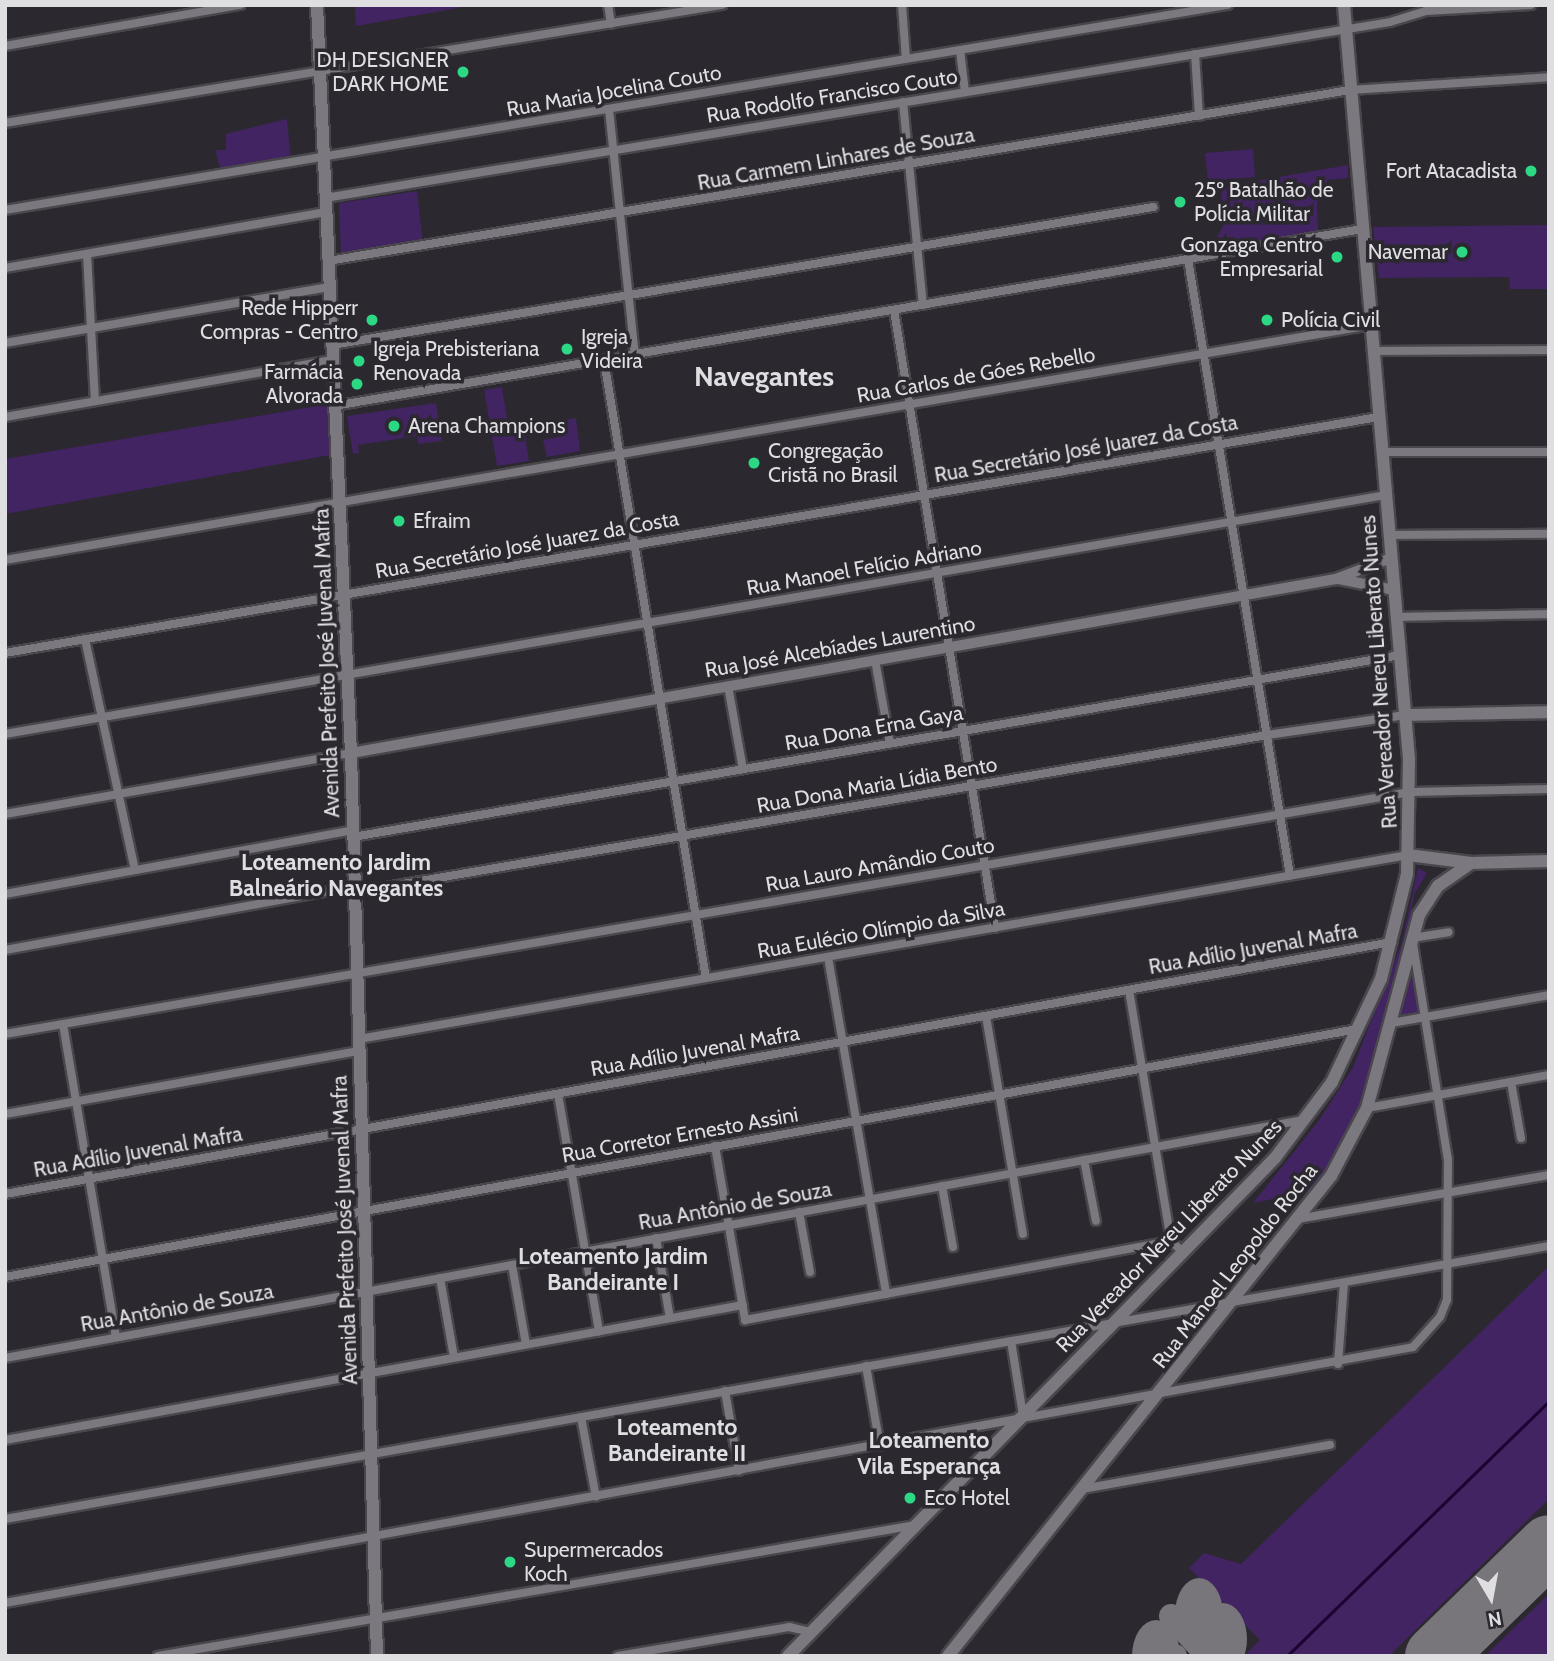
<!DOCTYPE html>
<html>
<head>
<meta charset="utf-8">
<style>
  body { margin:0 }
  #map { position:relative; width:1554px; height:1661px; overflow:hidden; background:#2b292f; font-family:Cabin,sans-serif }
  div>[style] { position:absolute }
  .green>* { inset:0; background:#412461 }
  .stream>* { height:2.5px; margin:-1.25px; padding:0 1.25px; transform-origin:1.25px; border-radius:1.25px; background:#1c0332 }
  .taxiway>* { height:24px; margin:-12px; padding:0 12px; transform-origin:12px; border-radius:12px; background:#78767a }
  .taxiway>.ring { margin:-12px; padding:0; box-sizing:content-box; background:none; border:24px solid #78767a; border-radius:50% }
  .runway>* { height:60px; margin:-30px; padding:0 30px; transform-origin:30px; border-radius:30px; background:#78767a }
  .roads { filter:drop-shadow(2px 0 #49474c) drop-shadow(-2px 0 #49474c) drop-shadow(0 2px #49474c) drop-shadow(0 -2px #49474c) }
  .minor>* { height:8px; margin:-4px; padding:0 4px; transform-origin:4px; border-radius:4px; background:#7b797f }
  .tertiary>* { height:10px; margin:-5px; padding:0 5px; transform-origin:5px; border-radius:5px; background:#7b797f }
  .secondary>* { height:12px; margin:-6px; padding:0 6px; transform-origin:6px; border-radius:6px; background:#7b797f }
  .dots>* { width:19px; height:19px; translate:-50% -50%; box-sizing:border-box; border:4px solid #2b292f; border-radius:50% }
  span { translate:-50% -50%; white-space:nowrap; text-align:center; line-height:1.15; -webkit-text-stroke:7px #2b292f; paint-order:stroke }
  .poi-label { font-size:21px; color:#dfdee1 }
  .right { translate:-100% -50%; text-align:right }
  .left { translate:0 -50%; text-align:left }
  .street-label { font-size:21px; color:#dfdee1 }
  .neighbourhood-label { font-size:23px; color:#dfdee1; font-weight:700 }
  .district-label { font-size:28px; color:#dfdee1; font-weight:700 }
  .frame { position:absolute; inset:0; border:7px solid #dfdee1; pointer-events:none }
  .north { position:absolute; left:1456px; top:1563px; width:70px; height:70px; -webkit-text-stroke:5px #2b292f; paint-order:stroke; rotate:170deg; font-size:19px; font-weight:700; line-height:28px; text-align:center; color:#dfdee1 }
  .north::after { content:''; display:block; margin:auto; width:24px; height:32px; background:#dfdee1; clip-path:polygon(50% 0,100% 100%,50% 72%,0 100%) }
</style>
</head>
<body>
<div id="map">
  <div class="green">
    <div style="clip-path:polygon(355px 5px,475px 5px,356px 26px)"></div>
    <div style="clip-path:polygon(287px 119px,291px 160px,221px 171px,215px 150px,226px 150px,226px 134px)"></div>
    <div style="clip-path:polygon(1253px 149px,1255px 177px,1208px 181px,1205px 153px)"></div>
    <div style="clip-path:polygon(1348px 165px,1348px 178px,1327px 180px,1327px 196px,1317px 202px,1318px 233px,1217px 252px,1214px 243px,1223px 226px,1221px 187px)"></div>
    <div style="clip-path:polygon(417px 191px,423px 244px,341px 256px,339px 203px)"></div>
    <div style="clip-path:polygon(1549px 225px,1549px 289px,1510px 289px,1509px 277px,1379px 278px,1373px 227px)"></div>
    <div style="clip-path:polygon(502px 387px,508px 425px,523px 423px,529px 461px,497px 466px,484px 390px)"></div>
    <div style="clip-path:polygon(436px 403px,442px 441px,418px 444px,417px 436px,358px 445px,359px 453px,353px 454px,347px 416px)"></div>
    <div style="clip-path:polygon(329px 404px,330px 455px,5px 514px,5px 459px)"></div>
    <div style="clip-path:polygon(576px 418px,580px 451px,547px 457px,543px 440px,558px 437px,558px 421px)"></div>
    <div style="clip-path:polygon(1418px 868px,1427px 873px,1414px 895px,1403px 957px,1362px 1107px,1317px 1190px,1253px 1203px,1320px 1119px,1353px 1067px,1402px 942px)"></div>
    <div style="clip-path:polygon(1412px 973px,1421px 1015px,1397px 1020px)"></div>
    <div style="clip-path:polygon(1549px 1266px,1549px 1499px,1389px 1656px,1244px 1656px,1260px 1640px,1189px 1568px,1204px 1553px,1241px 1564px)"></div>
    <div style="clip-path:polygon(1549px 1594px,1549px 1656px,1485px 1656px,1521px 1621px)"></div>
  </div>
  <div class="stream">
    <div style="left:1287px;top:1656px;width:366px;rotate:-44.2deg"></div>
  </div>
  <div class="taxiway">
    <div class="ring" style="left:1186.5px;top:1589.5px;width:-13px;height:-13px"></div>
    <div class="ring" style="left:1210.5px;top:1614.5px;width:-13px;height:-13px"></div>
    <div style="left:1171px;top:1616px;width:54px;rotate:47.2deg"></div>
    <div class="ring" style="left:1143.5px;top:1631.5px;width:-13px;height:-13px"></div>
    <div style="left:1171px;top:1656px;width:4px"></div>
  </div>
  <div class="runway">
    <div style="left:1435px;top:1656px;width:159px;rotate:-44.2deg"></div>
  </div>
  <div class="roads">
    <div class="minor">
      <div style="left:608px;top:5px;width:19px;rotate:81deg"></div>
      <div style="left:902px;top:5px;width:54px;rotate:85.8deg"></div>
      <div style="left:5px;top:46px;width:239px;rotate:-9.9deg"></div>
      <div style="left:960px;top:50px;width:42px;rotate:83.2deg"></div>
      <div style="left:1195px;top:54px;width:62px;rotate:86.3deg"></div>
      <div style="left:903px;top:102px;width:204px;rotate:84.4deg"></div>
      <div style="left:609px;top:109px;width:247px;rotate:84deg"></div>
      <div style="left:5px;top:123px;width:727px;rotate:-9.35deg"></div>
      <div style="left:325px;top:198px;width:1079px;rotate:-9.38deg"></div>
      <div style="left:1390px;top:22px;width:38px;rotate:-17deg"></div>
      <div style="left:1426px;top:11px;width:105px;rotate:-3.3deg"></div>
      <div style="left:5px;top:210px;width:1240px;rotate:-9.52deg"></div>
      <div style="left:87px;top:254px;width:147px;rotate:86.9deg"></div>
      <div style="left:1188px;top:259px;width:625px;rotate:80.61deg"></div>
      <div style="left:328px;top:261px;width:1036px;rotate:-9.5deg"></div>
      <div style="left:1350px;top:90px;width:199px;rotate:-3.7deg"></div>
      <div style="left:5px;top:268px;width:326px;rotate:-9.9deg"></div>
      <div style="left:894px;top:310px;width:626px;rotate:80.72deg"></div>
      <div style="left:5px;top:343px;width:329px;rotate:-9.8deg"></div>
      <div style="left:332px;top:345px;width:833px;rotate:-9.54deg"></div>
      <div style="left:1373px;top:351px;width:176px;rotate:-0.3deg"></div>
      <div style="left:604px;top:360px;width:626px;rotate:80.63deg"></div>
      <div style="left:334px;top:406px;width:1043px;rotate:-9.77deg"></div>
      <div style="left:5px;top:417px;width:332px;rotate:-9.9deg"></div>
      <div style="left:1382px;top:452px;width:167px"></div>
      <div style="left:1389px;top:535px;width:160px;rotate:-0.4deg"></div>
      <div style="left:5px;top:560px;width:1386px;rotate:-9.76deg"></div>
      <div style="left:1397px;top:617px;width:152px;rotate:-1.1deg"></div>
      <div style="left:85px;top:639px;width:236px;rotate:77.8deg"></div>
      <div style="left:5px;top:653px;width:1394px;rotate:-9.75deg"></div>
      <div style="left:875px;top:660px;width:84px;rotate:79.8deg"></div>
      <div style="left:728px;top:686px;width:84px;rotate:79.8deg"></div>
      <div style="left:5px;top:734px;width:1402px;rotate:-9.82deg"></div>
      <div style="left:5px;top:814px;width:351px;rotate:-10deg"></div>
      <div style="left:353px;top:837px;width:1063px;rotate:-9.86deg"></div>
      <div style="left:5px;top:894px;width:354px;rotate:-10.4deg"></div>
      <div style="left:5px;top:950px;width:336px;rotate:-10.3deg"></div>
      <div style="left:336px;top:890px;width:32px"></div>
      <div style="left:368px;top:890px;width:912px;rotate:-9.78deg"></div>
      <div style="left:1267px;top:735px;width:140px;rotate:-8.2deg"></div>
      <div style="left:828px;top:957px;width:342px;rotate:80.2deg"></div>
      <div style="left:1129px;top:990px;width:254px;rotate:80.5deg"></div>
      <div style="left:986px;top:1016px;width:221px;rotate:80.4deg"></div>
      <div style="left:1391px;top:1023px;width:160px;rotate:-10deg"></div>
      <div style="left:63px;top:1024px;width:317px;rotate:80.4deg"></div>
      <div style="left:5px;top:1034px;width:1426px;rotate:-9.77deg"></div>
      <div style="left:1410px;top:792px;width:139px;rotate:-1.2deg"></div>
      <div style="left:359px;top:1039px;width:1065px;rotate:-9.95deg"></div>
      <div style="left:1511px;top:1082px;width:57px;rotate:79.9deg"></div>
      <div style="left:558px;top:1094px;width:241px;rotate:80.2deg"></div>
      <div style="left:1367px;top:1108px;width:185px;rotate:-10.3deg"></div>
      <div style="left:5px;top:1114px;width:360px;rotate:-10.1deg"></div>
      <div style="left:715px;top:1146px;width:177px;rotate:80.2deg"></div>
      <div style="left:745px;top:1320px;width:433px;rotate:-10.5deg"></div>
      <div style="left:1171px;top:1241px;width:16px;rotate:43deg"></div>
      <div style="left:1084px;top:1160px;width:62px;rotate:78.9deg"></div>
      <div style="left:942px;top:1186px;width:62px;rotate:79.8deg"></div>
      <div style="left:5px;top:1194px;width:1410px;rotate:-10.3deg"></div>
      <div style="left:799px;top:1212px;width:61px;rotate:79.6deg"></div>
      <div style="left:1297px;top:1219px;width:256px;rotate:-9.9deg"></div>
      <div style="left:656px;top:1238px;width:81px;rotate:80.1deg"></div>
      <div style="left:512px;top:1265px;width:80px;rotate:80deg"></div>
      <div style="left:5px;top:1277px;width:1376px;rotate:-10.39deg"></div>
      <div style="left:440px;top:1278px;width:80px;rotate:80deg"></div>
      <div style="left:1011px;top:1341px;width:75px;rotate:80.8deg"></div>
      <div style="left:5px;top:1358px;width:1320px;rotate:-10.39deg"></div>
      <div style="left:1338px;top:1364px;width:81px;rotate:-85.8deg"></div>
      <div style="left:866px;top:1366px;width:81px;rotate:80.1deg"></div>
      <div style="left:725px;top:1391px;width:81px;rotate:80.1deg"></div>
      <div style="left:581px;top:1417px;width:81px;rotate:79.4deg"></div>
      <div style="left:5px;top:1440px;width:750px;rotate:-10.37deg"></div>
      <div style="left:1082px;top:1489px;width:252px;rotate:-10.1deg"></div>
      <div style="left:5px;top:1519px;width:1568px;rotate:-10.03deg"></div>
      <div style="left:5px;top:1603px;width:1431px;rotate:-10.3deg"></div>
      <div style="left:1413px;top:1347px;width:40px;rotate:-48deg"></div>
      <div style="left:1440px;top:1317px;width:18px;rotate:-68deg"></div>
      <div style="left:1447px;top:1300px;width:140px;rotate:-89.6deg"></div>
      <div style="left:1448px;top:1160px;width:225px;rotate:-99.2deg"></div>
      <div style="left:1412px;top:938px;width:37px;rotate:-9deg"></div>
      <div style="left:158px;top:1656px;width:769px;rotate:-9.81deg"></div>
      <div style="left:618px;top:1656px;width:173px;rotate:-9.6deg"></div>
      <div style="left:789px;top:1627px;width:22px;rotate:13deg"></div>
    </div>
    <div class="tertiary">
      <div style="left:1339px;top:579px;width:56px;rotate:11.3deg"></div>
      <div style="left:351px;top:753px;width:1000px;rotate:-10.02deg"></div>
      <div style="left:1336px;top:579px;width:59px;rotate:-20.9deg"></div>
    </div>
    <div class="secondary">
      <div style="left:317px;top:5px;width:749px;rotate:87.4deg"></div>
      <div style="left:351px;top:753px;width:903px;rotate:88.35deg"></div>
      <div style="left:1406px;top:715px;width:143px;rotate:-1.2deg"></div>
      <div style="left:1408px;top:855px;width:64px;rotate:7.2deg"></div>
      <div style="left:1471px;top:863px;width:78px;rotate:-1.5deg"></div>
      <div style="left:788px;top:1656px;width:697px;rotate:-45.64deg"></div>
      <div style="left:1275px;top:1158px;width:95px;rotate:-53.1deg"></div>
      <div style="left:1332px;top:1082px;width:114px;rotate:-64.6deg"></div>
      <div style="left:1381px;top:979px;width:108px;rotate:-76.1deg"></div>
      <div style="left:1407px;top:874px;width:115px;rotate:-89deg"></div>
      <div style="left:1409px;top:759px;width:757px;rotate:-94.93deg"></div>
      <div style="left:948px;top:1656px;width:614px;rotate:-51.41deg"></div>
      <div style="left:1331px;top:1176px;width:77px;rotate:-62.1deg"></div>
      <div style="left:1367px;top:1108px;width:200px;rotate:-74.9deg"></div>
      <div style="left:1419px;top:915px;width:35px;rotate:-57deg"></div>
      <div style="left:1438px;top:886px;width:40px;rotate:-34.9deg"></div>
    </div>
  </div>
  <div class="dots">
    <div style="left:463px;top:72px;background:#2cd884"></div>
    <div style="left:1531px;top:171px;background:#2cd884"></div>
    <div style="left:1180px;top:202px;background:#2cd884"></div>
    <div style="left:1462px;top:252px;background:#2cd884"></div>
    <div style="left:1337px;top:257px;background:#2cd884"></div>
    <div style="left:372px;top:320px;background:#2cd884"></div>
    <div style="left:1267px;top:320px;background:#2cd884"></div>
    <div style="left:567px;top:349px;background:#2cd884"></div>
    <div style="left:359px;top:361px;background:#2cd884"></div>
    <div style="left:357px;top:384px;background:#2cd884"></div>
    <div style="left:394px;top:426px;background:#2cd884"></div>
    <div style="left:754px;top:463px;background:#2cd884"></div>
    <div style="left:399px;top:521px;background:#2cd884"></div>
    <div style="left:910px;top:1498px;background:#2cd884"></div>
    <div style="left:510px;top:1562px;background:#2cd884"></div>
  </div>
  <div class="poi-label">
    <span class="right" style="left:449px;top:72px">DH DESIGNER<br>DARK HOME</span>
    <span class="right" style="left:1517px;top:171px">Fort Atacadista</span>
    <span class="left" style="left:1194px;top:202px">25º Batalhão de<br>Polícia Militar</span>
    <span class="right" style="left:1323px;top:257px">Gonzaga Centro<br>Empresarial</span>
    <span class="right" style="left:1448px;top:252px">Navemar</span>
    <span class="right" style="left:358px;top:320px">Rede Hipperr<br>Compras - Centro</span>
    <span class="left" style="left:1281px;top:320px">Polícia Civil</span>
    <span class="left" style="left:581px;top:349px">Igreja<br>Videira</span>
    <span class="left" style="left:373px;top:361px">Igreja Prebisteriana<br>Renovada</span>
    <span class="right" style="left:343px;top:384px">Farmácia<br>Alvorada</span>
    <span class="left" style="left:408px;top:426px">Arena Champions</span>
    <span class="left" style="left:768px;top:463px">Congregação<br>Cristã no Brasil</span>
    <span class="left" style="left:413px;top:521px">Efraim</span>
    <span class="left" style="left:924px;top:1498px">Eco Hotel</span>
    <span class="left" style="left:524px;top:1562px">Supermercados<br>Koch</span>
  </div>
  <div class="street-label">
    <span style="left:614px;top:91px;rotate:-10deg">Rua Maria Jocelina Couto</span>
    <span style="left:832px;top:96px;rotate:-9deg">Rua Rodolfo Francisco Couto</span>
    <span style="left:836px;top:159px;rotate:-10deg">Rua Carmem Linhares de Souza</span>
    <span style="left:976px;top:375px;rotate:-10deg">Rua Carlos de Góes Rebello</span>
    <span style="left:1086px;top:449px;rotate:-10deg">Rua Secretário José Juarez da Costa</span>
    <span style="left:527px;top:545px;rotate:-10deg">Rua Secretário José Juarez da Costa</span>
    <span style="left:864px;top:568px;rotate:-10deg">Rua Manoel Felício Adriano</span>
    <span style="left:840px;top:647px;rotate:-10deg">Rua José Alcebíades Laurentino</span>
    <span style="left:327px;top:663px;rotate:-92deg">Avenida Prefeito José Juvenal Mafra</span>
    <span style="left:1379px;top:672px;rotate:-94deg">Rua Vereador Nereu Liberato Nunes</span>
    <span style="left:874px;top:728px;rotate:-10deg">Rua Dona Erna Gaya</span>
    <span style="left:877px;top:785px;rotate:-10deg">Rua Dona Maria Lídia Bento</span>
    <span style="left:880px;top:865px;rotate:-10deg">Rua Lauro Amândio Couto</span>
    <span style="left:881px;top:930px;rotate:-10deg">Rua Eulécio Olímpio da Silva</span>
    <span style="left:1253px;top:949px;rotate:-10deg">Rua Adílio Juvenal Mafra</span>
    <span style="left:695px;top:1051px;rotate:-10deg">Rua Adílio Juvenal Mafra</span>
    <span style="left:680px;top:1135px;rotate:-10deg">Rua Corretor Ernesto Assini</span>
    <span style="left:138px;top:1152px;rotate:-10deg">Rua Adílio Juvenal Mafra</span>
    <span style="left:735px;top:1206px;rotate:-10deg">Rua Antônio de Souza</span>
    <span style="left:345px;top:1230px;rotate:-92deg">Avenida Prefeito José Juvenal Mafra</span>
    <span style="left:1169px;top:1236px;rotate:-46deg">Rua Vereador Nereu Liberato Nunes</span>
    <span style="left:1235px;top:1266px;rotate:-52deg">Rua Manoel Leopoldo Rocha</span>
    <span style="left:177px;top:1308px;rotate:-10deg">Rua Antônio de Souza</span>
  </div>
  <div class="neighbourhood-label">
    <span style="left:336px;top:875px">Loteamento Jardim<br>Balneário Navegantes</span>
    <span style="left:613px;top:1269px">Loteamento Jardim<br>Bandeirante I</span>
    <span style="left:677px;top:1440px">Loteamento<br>Bandeirante II</span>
    <span style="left:929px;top:1453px">Loteamento<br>Vila Esperança</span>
  </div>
  <div class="district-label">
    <span style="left:764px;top:376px">Navegantes</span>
  </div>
  <div class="frame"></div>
  <div class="north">N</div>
</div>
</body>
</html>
